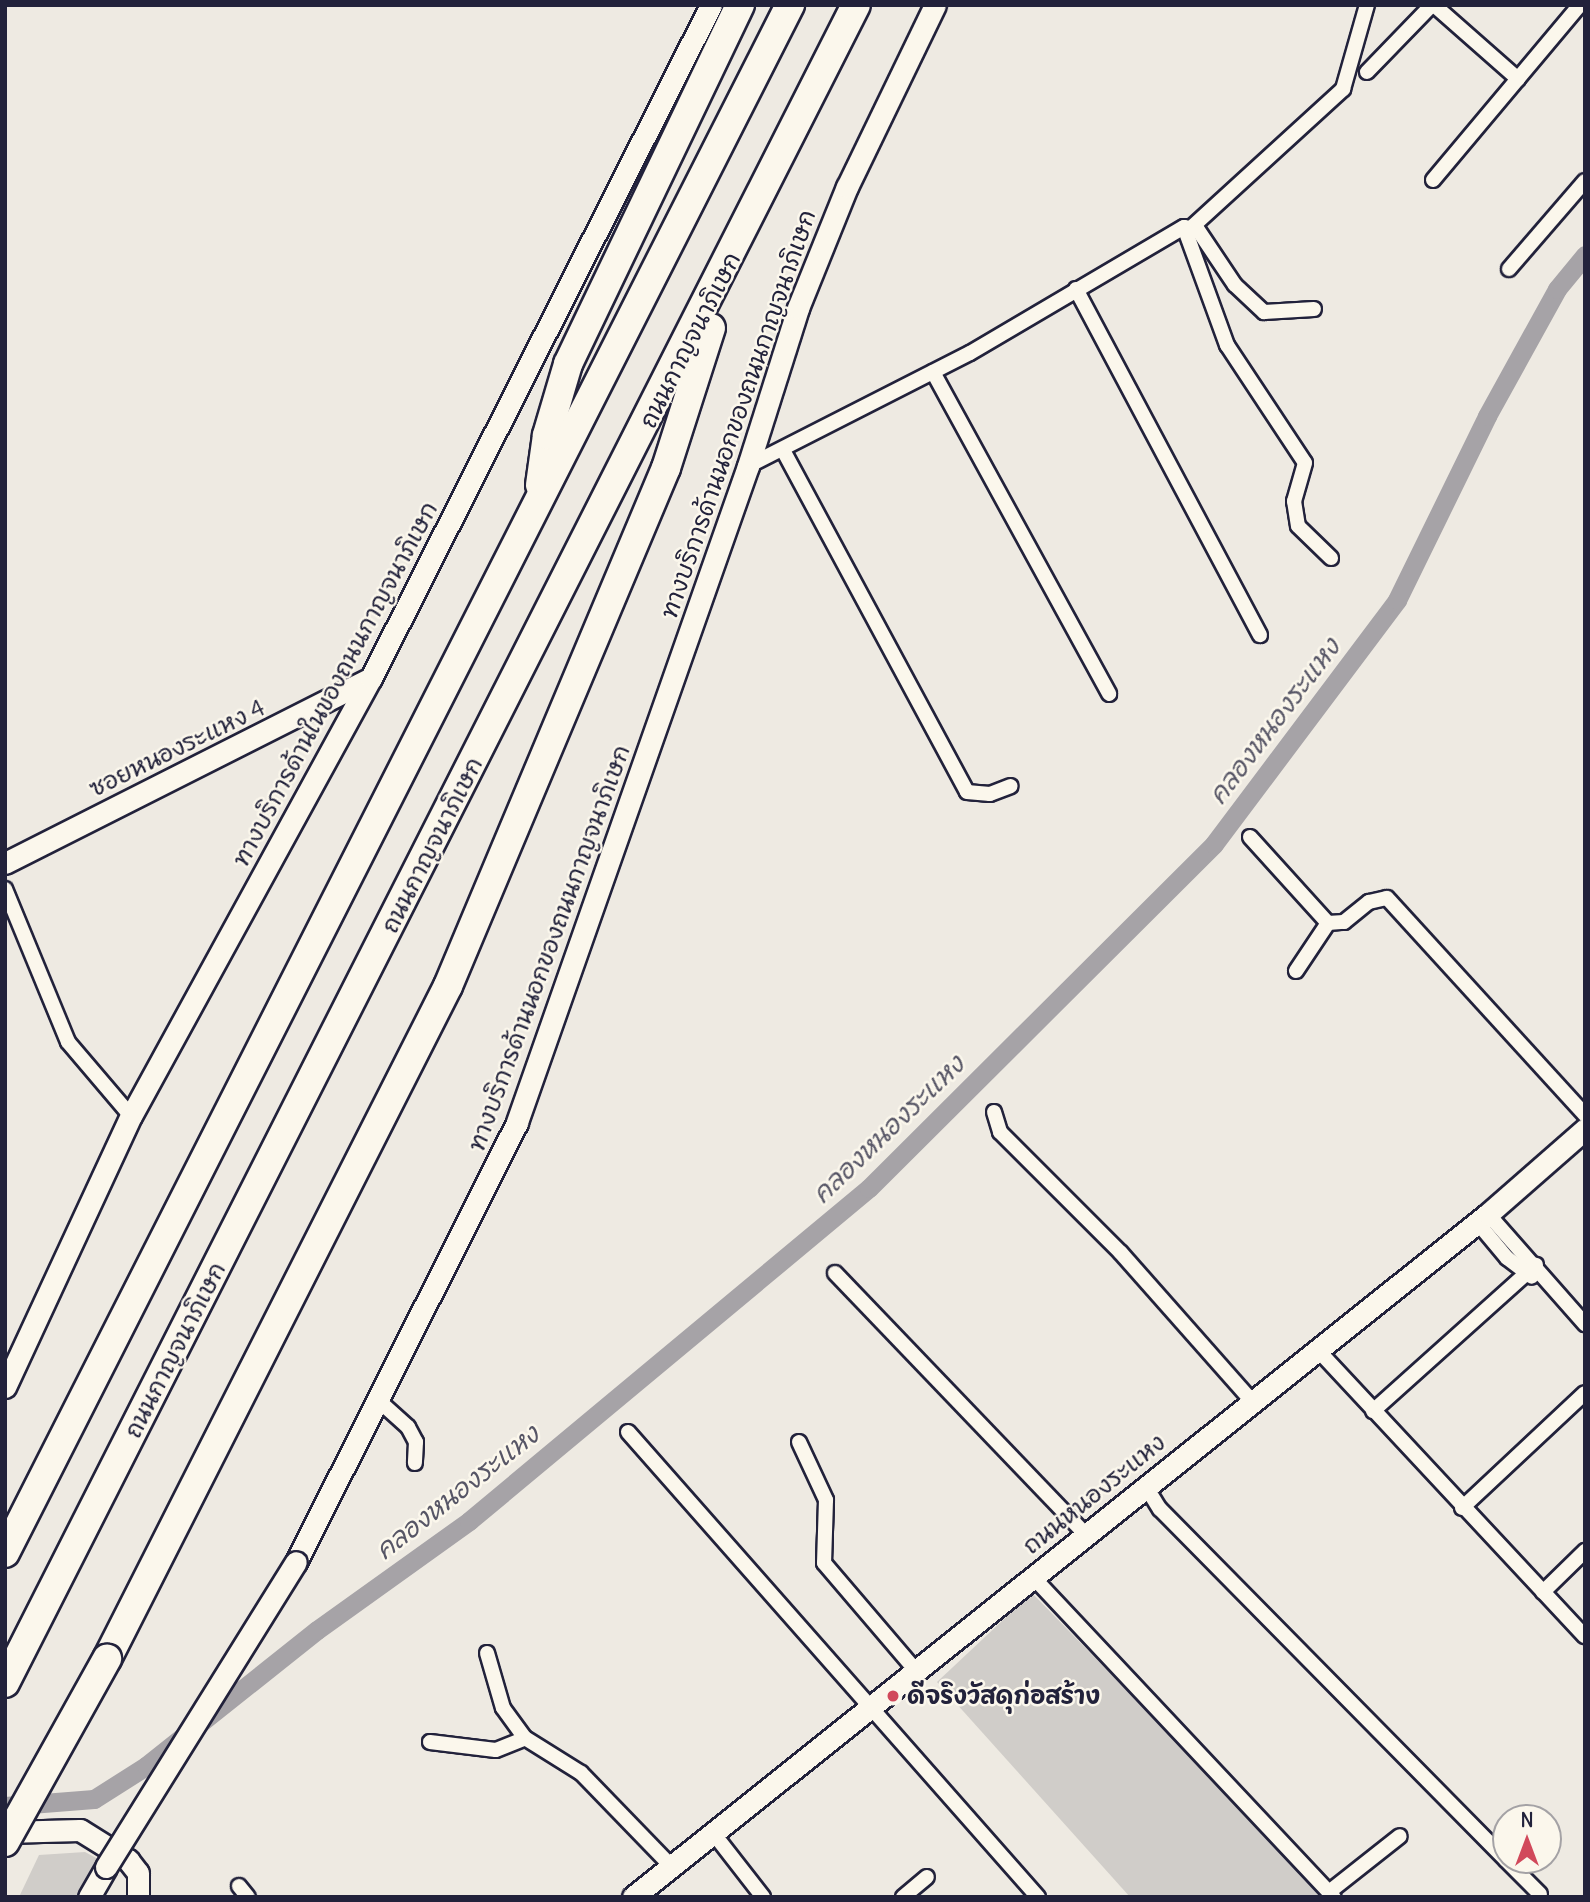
<!DOCTYPE html>
<html>
<head>
<meta charset="utf-8">
<style>
  body { margin:0 }
  #map { position:relative; width:1590px; height:1902px; overflow:hidden; background:#eeeae2; font-family:Delius,"Playpen Sans Thai",sans-serif }
  div>[style] { position:absolute }
  .green>* { inset:0; background:#d0cdc9 }
  .canal>* { height:19px; margin:-9.5px; padding:0 9.5px; transform-origin:9.5px; border-radius:9.5px; background:#a6a3a7 }
  .roads { filter:drop-shadow(2px 0 #22223b) drop-shadow(-2px 0 #22223b) drop-shadow(0 2px #22223b) drop-shadow(0 -2px #22223b) }
  .street>* { height:14px; margin:-7px; padding:0 7px; transform-origin:7px; border-radius:7px; background:#fbf7ec }
  .secondary>* { height:21px; margin:-10.5px; padding:0 10.5px; transform-origin:10.5px; border-radius:10.5px; background:#fbf7ec }
  .highway>* { height:28px; margin:-14px; padding:0 14px; transform-origin:14px; border-radius:14px; background:#fbf7ec }
  .bridges { filter:drop-shadow(2px 0 #22223b) drop-shadow(-2px 0 #22223b) drop-shadow(0 2px #22223b) drop-shadow(0 -2px #22223b) }
  .secondary-bridge>* { height:21px; margin:-10.5px; padding:0 10.5px; transform-origin:10.5px; border-radius:10.5px; background:#fbf7ec }
  .highway-bridge>* { height:28px; margin:-14px; padding:0 14px; transform-origin:14px; border-radius:14px; background:#fbf7ec }
  .dots>* { width:19px; height:19px; translate:-50% -50%; box-sizing:border-box; border:4px solid #fbf7ec; border-radius:50% }
  span { translate:-50% -50%; white-space:nowrap; text-align:center; line-height:1.15; -webkit-text-stroke:5px #fbf7ec; paint-order:stroke }
  .street-label { font-size:24px; color:#22223b }
  .poi-label { font-size:24px; color:#22223b; font-weight:700 }
  .left { translate:0 -50%; text-align:left }
  .water-label { font-size:26px; color:#575666; font-style:italic }
  .frame { position:absolute; inset:0; border:7px solid #22223b; pointer-events:none }
  .north { position:absolute; left:1492px; top:1804px; width:70px; height:70px; box-sizing:border-box; background:#fbf7ec; border:2px solid #a4a2a5; border-radius:50%; rotate:0deg; font-size:19px; font-weight:700; line-height:28px; text-align:center; color:#22223b }
  .north::after { content:''; display:block; margin:auto; width:24px; height:32px; background:#d1495b; clip-path:polygon(50% 0,100% 100%,50% 72%,0 100%) }
</style>
</head>
<body>
<div id="map">
  <div class="green">
    <div style="clip-path:polygon(1032px 1593px,1328px 1897px,1130px 1897px,937px 1682px)"></div>
    <div style="clip-path:polygon(85px 1852px,100px 1860px,78px 1897px,19px 1897px,39px 1855px)"></div>
  </div>
  <div class="canal">
    <div style="left:5px;top:1806px;width:89px;rotate:-4.5deg"></div>
    <div style="left:94px;top:1799px;width:62px;rotate:-32.4deg"></div>
    <div style="left:146px;top:1766px;width:218px;rotate:-38.5deg"></div>
    <div style="left:317px;top:1630px;width:187px;rotate:-35.6deg"></div>
    <div style="left:469px;top:1521px;width:520px;rotate:-39.78deg"></div>
    <div style="left:869px;top:1188px;width:487px;rotate:-44.9deg"></div>
    <div style="left:1214px;top:844px;width:305px;rotate:-53.1deg"></div>
    <div style="left:1397px;top:600px;width:205px;rotate:-63.9deg"></div>
    <div style="left:1487px;top:416px;width:145px;rotate:-61.1deg"></div>
    <div style="left:1557px;top:289px;width:44px;rotate:-50.5deg"></div>
  </div>
  <div class="roads">
    <div class="street">
      <div style="left:1434px;top:5px;width:112px;rotate:41.4deg"></div>
      <div style="left:1367px;top:72px;width:93px;rotate:-45.9deg"></div>
      <div style="left:1433px;top:180px;width:229px;rotate:-50deg"></div>
      <div style="left:1185px;top:227px;width:13px;rotate:13deg"></div>
      <div style="left:1198px;top:230px;width:66px;rotate:56.1deg"></div>
      <div style="left:1235px;top:285px;width:40px;rotate:43deg"></div>
      <div style="left:1264px;top:312px;width:50px;rotate:-3.4deg"></div>
      <div style="left:1192px;top:227px;width:205px;rotate:-42.4deg"></div>
      <div style="left:1343px;top:89px;width:87px;rotate:-74.1deg"></div>
      <div style="left:1509px;top:269px;width:116px;rotate:-49.2deg"></div>
      <div style="left:1076px;top:289px;width:392px;rotate:62deg"></div>
      <div style="left:933px;top:372px;width:367px;rotate:61.3deg"></div>
      <div style="left:783px;top:450px;width:388px;rotate:61.7deg"></div>
      <div style="left:967px;top:792px;width:23px;rotate:5deg"></div>
      <div style="left:990px;top:794px;width:22px;rotate:-21deg"></div>
      <div style="left:748px;top:466px;width:249px;rotate:-27deg"></div>
      <div style="left:970px;top:353px;width:248px;rotate:-30.5deg"></div>
      <div style="left:1184px;top:227px;width:126px;rotate:70deg"></div>
      <div style="left:1227px;top:345px;width:141px;rotate:56.5deg"></div>
      <div style="left:1305px;top:463px;width:40px;rotate:106deg"></div>
      <div style="left:1294px;top:501px;width:25px;rotate:81deg"></div>
      <div style="left:1298px;top:526px;width:46px;rotate:44.1deg"></div>
      <div style="left:1250px;top:837px;width:116px;rotate:47.8deg"></div>
      <div style="left:1328px;top:923px;width:16px;rotate:-4deg"></div>
      <div style="left:1344px;top:922px;width:32px;rotate:-39deg"></div>
      <div style="left:1369px;top:902px;width:18px;rotate:-13deg"></div>
      <div style="left:1387px;top:898px;width:294px;rotate:47.6deg"></div>
      <div style="left:5px;top:889px;width:165px;rotate:67.6deg"></div>
      <div style="left:68px;top:1042px;width:97px;rotate:49.6deg"></div>
      <div style="left:1296px;top:971px;width:58px;rotate:-56.3deg"></div>
      <div style="left:994px;top:1112px;width:21px;rotate:73deg"></div>
      <div style="left:1000px;top:1132px;width:171px;rotate:45deg"></div>
      <div style="left:1121px;top:1253px;width:198px;rotate:48.5deg"></div>
      <div style="left:1488px;top:1214px;width:147px;rotate:48.6deg"></div>
      <div style="left:1477px;top:1222px;width:47px;rotate:50.2deg"></div>
      <div style="left:1507px;top:1258px;width:31px;rotate:37deg"></div>
      <div style="left:835px;top:1273px;width:363px;rotate:46.2deg"></div>
      <div style="left:1316px;top:1348px;width:394px;rotate:47deg"></div>
      <div style="left:378px;top:1400px;width:40px;rotate:42deg"></div>
      <div style="left:408px;top:1427px;width:17px;rotate:62deg"></div>
      <div style="left:416px;top:1442px;width:21px;rotate:93deg"></div>
      <div style="left:1373px;top:1411px;width:219px;rotate:-41.9deg"></div>
      <div style="left:628px;top:1432px;width:620px;rotate:48.6deg"></div>
      <div style="left:799px;top:1442px;width:64px;rotate:65deg"></div>
      <div style="left:826px;top:1500px;width:63px;rotate:91.8deg"></div>
      <div style="left:824px;top:1563px;width:143px;rotate:49.5deg"></div>
      <div style="left:1146px;top:1487px;width:26px;rotate:58deg"></div>
      <div style="left:1160px;top:1509px;width:493px;rotate:45.4deg"></div>
      <div style="left:1462px;top:1508px;width:168px;rotate:-43.1deg"></div>
      <div style="left:1033px;top:1577px;width:439px;rotate:46.8deg"></div>
      <div style="left:1543px;top:1592px;width:59px;rotate:-44.3deg"></div>
      <div style="left:487px;top:1653px;width:57px;rotate:73.8deg"></div>
      <div style="left:503px;top:1708px;width:37px;rotate:54deg"></div>
      <div style="left:525px;top:1738px;width:66px;rotate:32deg"></div>
      <div style="left:581px;top:1773px;width:131px;rotate:45.9deg"></div>
      <div style="left:430px;top:1742px;width:66px;rotate:6.9deg"></div>
      <div style="left:496px;top:1750px;width:31px;rotate:-22deg"></div>
      <div style="left:714px;top:1834px;width:80px;rotate:52.1deg"></div>
      <div style="left:1506px;top:1860px;width:48px;rotate:45deg"></div>
      <div style="left:239px;top:1886px;width:14px;rotate:51deg"></div>
      <div style="left:1329px;top:1892px;width:90px;rotate:-38.3deg"></div>
      <div style="left:903px;top:1897px;width:31px;rotate:-40deg"></div>
    </div>
    <div class="secondary">
      <div style="left:5px;top:863px;width:410px;rotate:-26.8deg"></div>
      <div style="left:5px;top:1387px;width:299px;rotate:-65.1deg"></div>
      <div style="left:131px;top:1116px;width:499px;rotate:-61.3deg"></div>
      <div style="left:371px;top:678px;width:754px;rotate:-63.2deg"></div>
      <div style="left:296px;top:1562px;width:492px;rotate:-63.3deg"></div>
      <div style="left:517px;top:1122px;width:695px;rotate:-70.6deg"></div>
      <div style="left:748px;top:466px;width:166px;rotate:-72.4deg"></div>
      <div style="left:798px;top:308px;width:131px;rotate:-68deg"></div>
      <div style="left:847px;top:187px;width:202px;rotate:-64.2deg"></div>
      <div style="left:5px;top:1832px;width:75px;rotate:-1.5deg"></div>
      <div style="left:80px;top:1830px;width:57px;rotate:32deg"></div>
      <div style="left:128px;top:1860px;width:16px;rotate:52deg"></div>
      <div style="left:138px;top:1873px;width:24px;rotate:90deg"></div>
      <div style="left:89px;top:1897px;width:34px;rotate:-60deg"></div>
      <div style="left:633px;top:1897px;width:1094px;rotate:-38.62deg"></div>
      <div style="left:1488px;top:1214px;width:129px;rotate:-41.2deg"></div>
    </div>
    <div class="highway">
      <div style="left:540px;top:485px;width:50px;rotate:-82deg"></div>
      <div style="left:547px;top:435px;width:74px;rotate:-73.5deg"></div>
      <div style="left:568px;top:364px;width:398px;rotate:-64.4deg"></div>
      <div style="left:5px;top:1553px;width:1736px;rotate:-63.11deg"></div>
      <div style="left:107px;top:1659px;width:754px;rotate:-63.13deg"></div>
      <div style="left:448px;top:986px;width:562px;rotate:-67.18deg"></div>
      <div style="left:666px;top:468px;width:147px;rotate:-72.2deg"></div>
      <div style="left:5px;top:1683px;width:1881px;rotate:-63.11deg"></div>
    </div>
  </div>
  <div class="bridges">
    <div class="secondary-bridge">
      <div style="left:106px;top:1867px;width:359px;rotate:-58.1deg"></div>
    </div>
    <div class="highway-bridge">
      <div style="left:5px;top:1842px;width:210px;rotate:-60.9deg"></div>
    </div>
  </div>
  <div class="dots">
    <div style="left:893px;top:1696px;background:#d1495b"></div>
  </div>
  <div class="street-label">
    <span style="left:690px;top:340px;rotate:-63deg">ถนนกาญจนาภิเษก</span>
    <span style="left:738px;top:414px;rotate:-71deg">ทางบริการด้านนอกของถนนกาญจนาภิเษก</span>
    <span style="left:335px;top:684px;rotate:-62deg">ทางบริการด้านในของถนนกาญจนาภิเษก</span>
    <span style="left:177px;top:748px;rotate:-26deg">ซอยหนองระแหง 4</span>
    <span style="left:432px;top:845px;rotate:-63deg">ถนนกาญจนาภิเษก</span>
    <span style="left:549px;top:948px;rotate:-70deg">ทางบริการด้านนอกของถนนกาญจนาภิเษก</span>
    <span style="left:175px;top:1350px;rotate:-63deg">ถนนกาญจนาภิเษก</span>
    <span style="left:1094px;top:1494px;rotate:-39deg">ถนนหนองระแหง</span>
  </div>
  <div class="poi-label">
    <span class="left" style="left:907px;top:1696px">ดีจริงวัสดุก่อสร้าง</span>
  </div>
  <div class="water-label">
    <span style="left:1274px;top:721px;rotate:-53deg">คลองหนองระแหง</span>
    <span style="left:888px;top:1129px;rotate:-44deg">คลองหนองระแหง</span>
    <span style="left:457px;top:1492px;rotate:-38deg">คลองหนองระแหง</span>
  </div>
  <div class="frame"></div>
  <div class="north">N</div>
</div>
</body>
</html>
